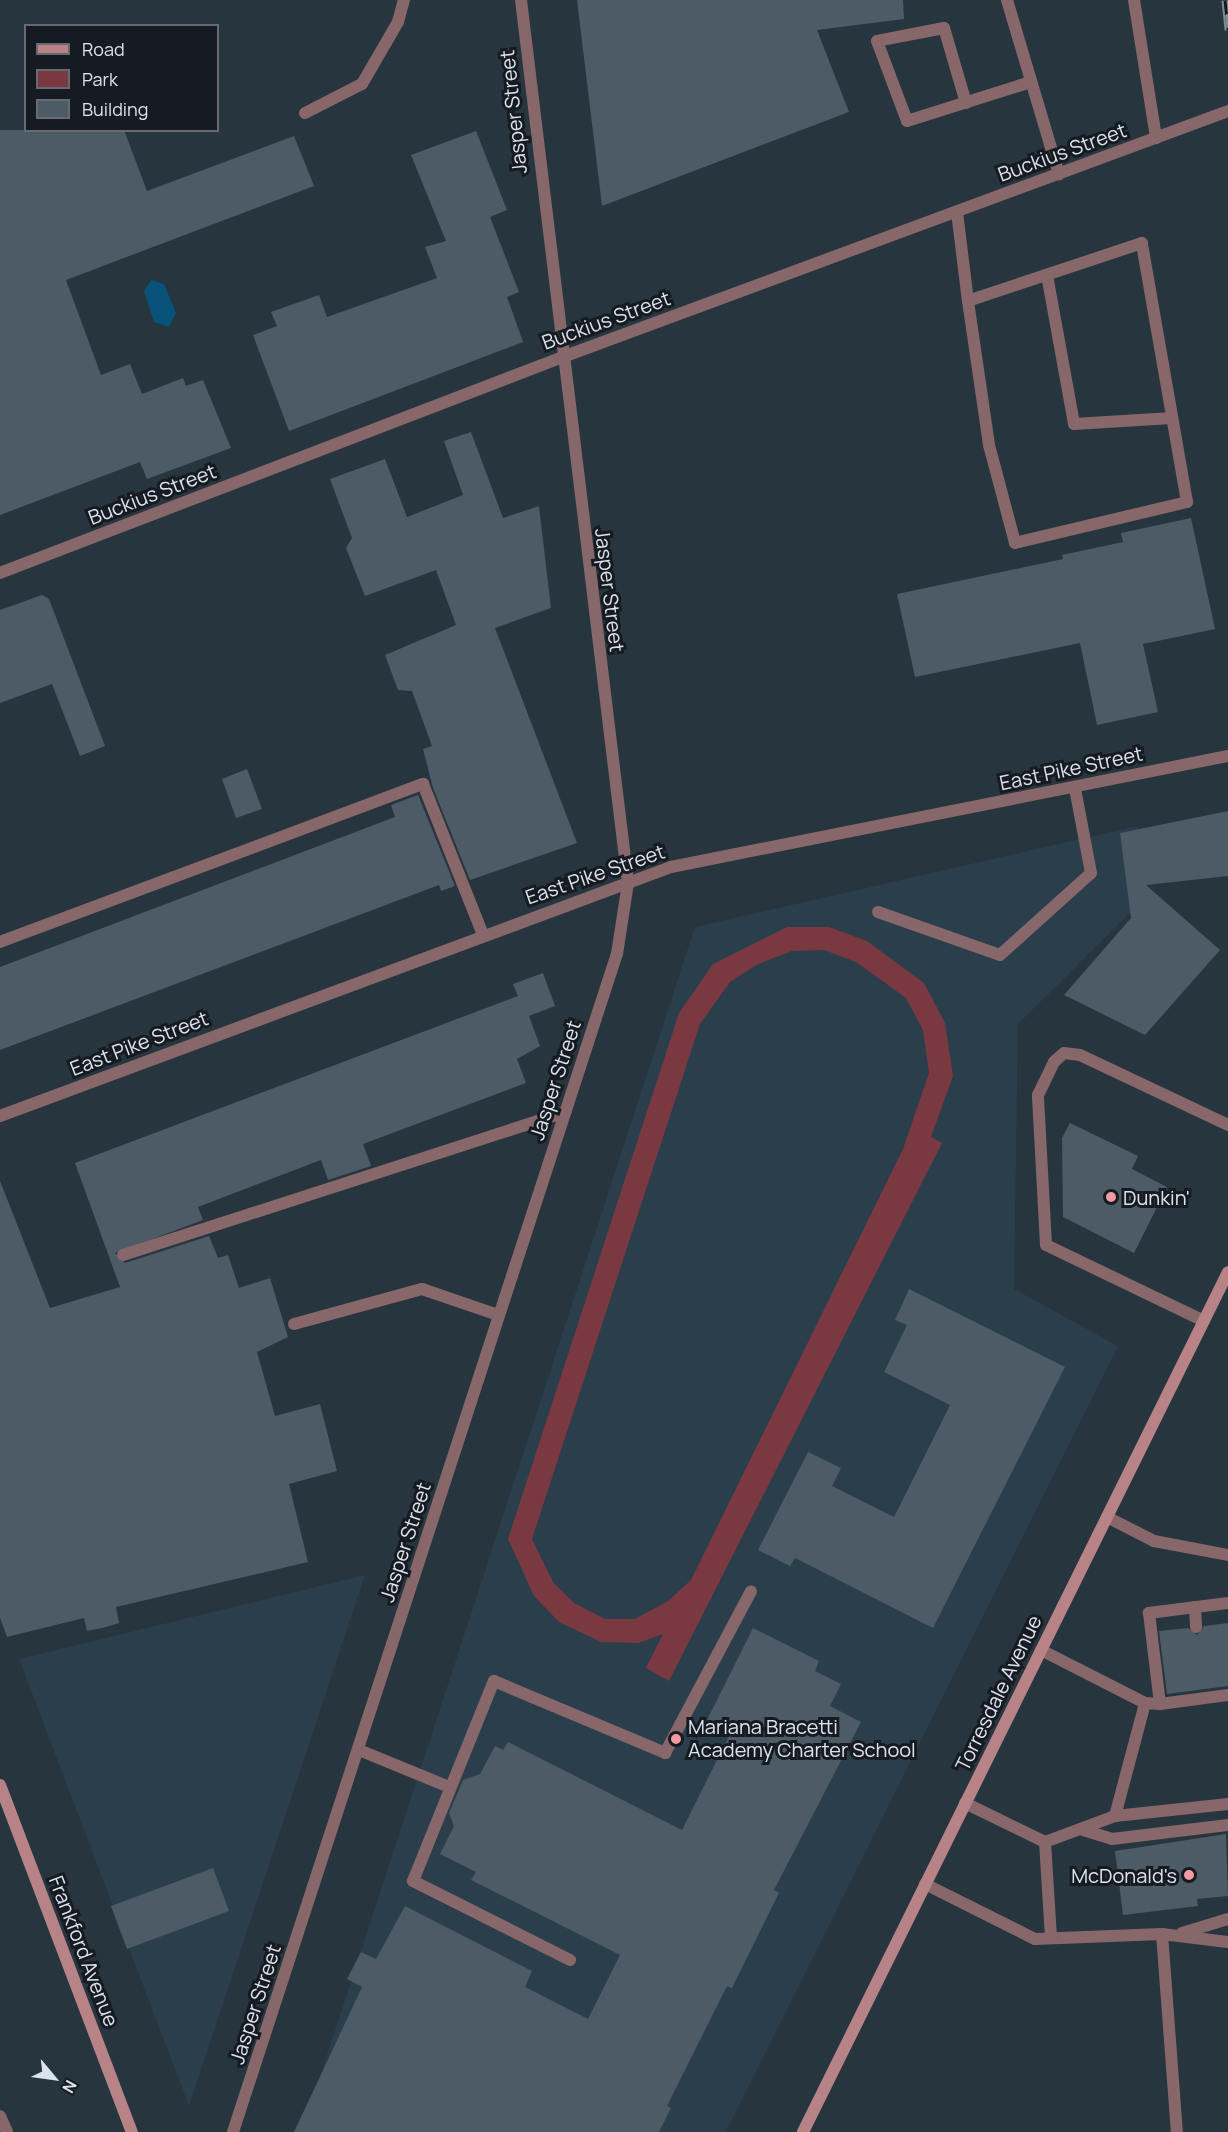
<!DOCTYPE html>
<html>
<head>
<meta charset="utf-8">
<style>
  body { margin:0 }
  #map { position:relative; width:1228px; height:2132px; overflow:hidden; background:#27353e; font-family:Manrope,sans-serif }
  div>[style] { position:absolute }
  .built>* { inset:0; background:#2a3e4c }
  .green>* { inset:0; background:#7a3840 }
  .water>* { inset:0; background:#07537b }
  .building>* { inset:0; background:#4c5b66 }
  .service>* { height:12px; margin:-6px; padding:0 6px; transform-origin:6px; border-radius:6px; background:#876769 }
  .minor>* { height:12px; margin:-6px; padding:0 6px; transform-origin:6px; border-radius:6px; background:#876769 }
  .secondary>* { height:12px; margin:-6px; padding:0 6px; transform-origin:6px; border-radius:6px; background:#b78387 }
  .rail>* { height:7px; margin-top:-3.5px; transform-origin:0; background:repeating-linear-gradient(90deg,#151b20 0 14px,#808b93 0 28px); box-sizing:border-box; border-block:2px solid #808b93 }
  .dots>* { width:16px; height:16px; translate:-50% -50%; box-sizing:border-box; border:3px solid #151b20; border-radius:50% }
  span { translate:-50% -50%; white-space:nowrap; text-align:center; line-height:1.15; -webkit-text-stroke:6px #151b20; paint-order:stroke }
  .street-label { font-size:20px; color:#dce4eb }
  .poi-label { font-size:20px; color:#dce4eb }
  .left { translate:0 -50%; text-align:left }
  .right { translate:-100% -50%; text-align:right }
  .legend { position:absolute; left:24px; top:24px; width:195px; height:108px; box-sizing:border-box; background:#151b20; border:2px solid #656b71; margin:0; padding:8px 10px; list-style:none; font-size:18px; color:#dce4eb }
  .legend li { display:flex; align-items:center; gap:12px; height:30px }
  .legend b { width:30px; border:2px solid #656b71 }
  .north { position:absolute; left:24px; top:2048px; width:60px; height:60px; -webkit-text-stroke:4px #151b20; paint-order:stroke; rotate:119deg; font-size:16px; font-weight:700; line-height:24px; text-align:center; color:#dce4eb }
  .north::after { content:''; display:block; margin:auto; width:21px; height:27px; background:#dce4eb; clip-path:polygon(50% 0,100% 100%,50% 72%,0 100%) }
</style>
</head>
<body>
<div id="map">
  <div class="built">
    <div style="clip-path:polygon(1138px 826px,1136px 907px,1018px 1024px,1014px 1289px,1118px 1346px,726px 2132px,302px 2132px,695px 927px)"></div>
    <div style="clip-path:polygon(365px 1575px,189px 2106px,19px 1659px)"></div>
  </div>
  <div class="green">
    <div style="clip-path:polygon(evenodd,787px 927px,829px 927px,867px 941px,924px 983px,945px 1023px,953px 1076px,931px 1137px,942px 1143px,669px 1681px,646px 1668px,663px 1634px,638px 1643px,601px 1642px,559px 1622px,534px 1596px,508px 1539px,679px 1013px,713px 964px,787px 927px,824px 950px,856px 962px,906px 998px,923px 1030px,929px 1073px,903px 1149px,691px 1580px,668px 1601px,635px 1619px,605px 1619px,574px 1603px,553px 1582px,532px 1539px,700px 1024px,730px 982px,758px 964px,792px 951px,824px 950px)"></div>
  </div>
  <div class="water">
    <div style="clip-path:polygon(151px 280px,164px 284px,176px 313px,169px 327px,154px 322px,144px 291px)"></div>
  </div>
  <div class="building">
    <div style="clip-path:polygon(577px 0,903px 0,904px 19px,817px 30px,849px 112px,602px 206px)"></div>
    <div style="clip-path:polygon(0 130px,124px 130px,147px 191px,294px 136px,314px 186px,66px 280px,101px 375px,130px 364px,142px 394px,183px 378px,186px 386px,203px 380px,231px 448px,147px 479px,140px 462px,0 515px)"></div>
    <div style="clip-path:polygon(476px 131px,507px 210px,490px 217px,519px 292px,507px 297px,523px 342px,289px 431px,253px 335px,277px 326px,271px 312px,319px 295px,327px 317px,437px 278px,425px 247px,446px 241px,411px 155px)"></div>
    <div style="clip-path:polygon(471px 432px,503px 518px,539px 506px,551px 608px,495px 628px,577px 843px,470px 880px,433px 788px,423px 749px,432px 746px,412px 691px,398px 690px,385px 655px,456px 625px,436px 570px,365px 596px,346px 548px,352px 538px,330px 479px,385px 459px,407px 517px,463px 495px,444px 441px)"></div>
    <div style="clip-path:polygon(1191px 518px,1215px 629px,1143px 644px,1158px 712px,1097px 725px,1080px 643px,915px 677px,897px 594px,1063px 559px,1062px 555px,1123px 542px,1121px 533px)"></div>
    <div style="clip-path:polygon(42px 595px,49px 599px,105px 746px,80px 756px,52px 684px,0 703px,0 610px)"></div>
    <div style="clip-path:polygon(247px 769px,262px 809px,236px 818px,222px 779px)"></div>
    <div style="clip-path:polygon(418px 795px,455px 886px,441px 891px,439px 885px,0 1050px,0 967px,395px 817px,391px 805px)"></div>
    <div style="clip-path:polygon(1228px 811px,1228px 876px,1146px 885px,1220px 950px,1145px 1035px,1064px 995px,1131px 918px,1120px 833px)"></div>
    <div style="clip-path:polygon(543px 973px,555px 1006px,529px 1016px,540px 1046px,517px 1059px,526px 1083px,363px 1144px,371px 1166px,328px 1180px,321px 1160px,198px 1207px,203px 1220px,115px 1253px,125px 1263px,209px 1236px,218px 1258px,228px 1255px,239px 1288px,270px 1278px,288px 1337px,257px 1352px,275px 1416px,320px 1404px,337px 1471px,289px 1484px,308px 1562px,116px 1607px,119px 1623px,106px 1627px,87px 1631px,84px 1618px,7px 1637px,0 1618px,0 1181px,50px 1308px,120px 1287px,75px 1163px,518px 996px,513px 984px)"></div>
    <div style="clip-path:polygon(1070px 1123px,1138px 1156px,1132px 1169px,1167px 1187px,1134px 1253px,1063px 1217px,1062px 1138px)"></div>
    <div style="clip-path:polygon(909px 1289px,1065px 1367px,933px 1628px,795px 1558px,790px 1566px,758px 1550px,808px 1452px,841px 1468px,832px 1486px,894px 1517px,950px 1405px,884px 1372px,907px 1325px,895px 1320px)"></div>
    <div style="clip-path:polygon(1228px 1623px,1228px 1686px,1167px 1694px,1159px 1631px,1188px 1628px,1197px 1635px,1204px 1626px)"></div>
    <div style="clip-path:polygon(753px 1628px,819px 1661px,815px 1671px,841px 1684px,830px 1706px,861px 1722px,774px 1890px,779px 1893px,732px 1988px,727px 1986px,667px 2106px,671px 2108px,659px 2132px,294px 2132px,362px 1987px,347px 1979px,361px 1952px,376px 1959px,405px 1906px,532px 1971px,525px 1987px,588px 2019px,620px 1955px,471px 1880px,476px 1872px,440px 1854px,454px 1826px,449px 1813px,463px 1780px,480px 1774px,495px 1746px,503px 1750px,508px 1742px,682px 1830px,730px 1734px,706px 1722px)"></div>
    <div style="clip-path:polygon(1226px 1834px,1228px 1896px,1197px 1899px,1198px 1906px,1123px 1915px,1115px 1851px)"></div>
    <div style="clip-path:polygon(213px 1868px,229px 1911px,127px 1949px,111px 1906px)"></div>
  </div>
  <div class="service">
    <div style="left:1007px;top:0;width:182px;rotate:73.4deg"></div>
    <div style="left:1134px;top:0;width:140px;rotate:80.9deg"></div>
    <div style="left:966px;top:103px;width:78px;rotate:-106.3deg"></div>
    <div style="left:944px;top:28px;width:68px;rotate:169deg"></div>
    <div style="left:877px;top:41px;width:85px;rotate:69.4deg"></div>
    <div style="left:907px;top:121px;width:130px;rotate:-17.5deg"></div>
    <div style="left:305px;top:113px;width:64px;rotate:-27deg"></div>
    <div style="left:362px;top:84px;width:72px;rotate:-59.9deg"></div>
    <div style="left:398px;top:22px;width:23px;rotate:-75deg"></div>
    <div style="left:957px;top:212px;width:90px;rotate:83deg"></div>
    <div style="left:968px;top:301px;width:146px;rotate:81.7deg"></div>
    <div style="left:989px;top:445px;width:101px;rotate:75.1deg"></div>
    <div style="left:1015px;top:543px;width:177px;rotate:-13.4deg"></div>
    <div style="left:1187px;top:502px;width:263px;rotate:-99.9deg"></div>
    <div style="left:1142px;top:243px;width:183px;rotate:161.6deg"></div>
    <div style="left:1047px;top:275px;width:151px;rotate:79.7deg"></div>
    <div style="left:1074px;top:424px;width:98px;rotate:-3.5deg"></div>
    <div style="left:878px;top:912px;width:129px;rotate:19.4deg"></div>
    <div style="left:1000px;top:955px;width:122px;rotate:-42deg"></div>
    <div style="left:1091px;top:873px;width:86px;rotate:-100.7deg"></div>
    <div style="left:0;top:942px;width:452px;rotate:-20.5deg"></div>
    <div style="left:423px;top:784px;width:162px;rotate:68.3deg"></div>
    <div style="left:123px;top:1255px;width:465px;rotate:-17.9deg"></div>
    <div style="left:1204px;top:1321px;width:175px;rotate:-154.3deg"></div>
    <div style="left:1046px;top:1245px;width:150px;rotate:-93.1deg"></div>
    <div style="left:1038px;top:1095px;width:37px;rotate:-64deg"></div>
    <div style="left:1054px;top:1062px;width:13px;rotate:-42deg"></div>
    <div style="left:1064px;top:1053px;width:16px;rotate:7deg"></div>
    <div style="left:1080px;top:1055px;width:164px;rotate:25.3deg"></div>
    <div style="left:294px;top:1324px;width:133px;rotate:-15.3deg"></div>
    <div style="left:422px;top:1289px;width:80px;rotate:18.9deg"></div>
    <div style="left:1107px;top:1517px;width:53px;rotate:27.1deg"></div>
    <div style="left:1154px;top:1541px;width:75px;rotate:10.7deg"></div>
    <div style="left:1228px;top:1603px;width:80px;rotate:172.8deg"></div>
    <div style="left:1149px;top:1613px;width:92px;rotate:83.1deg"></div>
    <div style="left:1160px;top:1704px;width:69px;rotate:-7.5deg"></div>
    <div style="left:1195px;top:1607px;width:20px;rotate:87deg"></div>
    <div style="left:1041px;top:1650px;width:117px;rotate:27deg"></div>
    <div style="left:1145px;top:1703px;width:15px;rotate:4deg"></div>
    <div style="left:359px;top:1750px;width:97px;rotate:22.3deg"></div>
    <div style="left:965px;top:1803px;width:89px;rotate:26deg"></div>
    <div style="left:1045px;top:1842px;width:75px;rotate:-20.4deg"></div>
    <div style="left:1115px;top:1816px;width:114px;rotate:-6.1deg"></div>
    <div style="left:1115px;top:1816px;width:117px;rotate:-75.1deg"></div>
    <div style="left:1083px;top:1830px;width:30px;rotate:17deg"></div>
    <div style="left:1112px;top:1839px;width:117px;rotate:-6.9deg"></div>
    <div style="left:1045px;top:1842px;width:96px;rotate:86.4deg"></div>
    <div style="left:925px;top:1884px;width:123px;rotate:26.6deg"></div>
    <div style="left:1035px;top:1939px;width:127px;rotate:-2.3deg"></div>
    <div style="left:1162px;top:1934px;width:199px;rotate:85.7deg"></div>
    <div style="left:1182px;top:1933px;width:48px;rotate:-16.9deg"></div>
    <div style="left:1162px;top:1934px;width:66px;rotate:6.9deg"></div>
    <div style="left:570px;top:1960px;width:176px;rotate:-153.3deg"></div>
    <div style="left:413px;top:1881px;width:216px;rotate:-68deg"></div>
    <div style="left:494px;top:1681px;width:186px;rotate:22.8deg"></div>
    <div style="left:665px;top:1753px;width:183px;rotate:-62deg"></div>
    <div style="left:0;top:2116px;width:17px;rotate:66deg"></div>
  </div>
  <div class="minor">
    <div style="left:0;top:573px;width:600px;rotate:-21deg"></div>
    <div style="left:560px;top:358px;width:712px;rotate:-20.29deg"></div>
    <div style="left:0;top:1116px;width:716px;rotate:-20.36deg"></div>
    <div style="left:671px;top:867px;width:568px;rotate:-11.27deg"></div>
    <div style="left:233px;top:2132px;width:1239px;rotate:-71.95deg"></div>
    <div style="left:617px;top:954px;width:72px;rotate:-81.2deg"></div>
    <div style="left:628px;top:883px;width:889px;rotate:-96.91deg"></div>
  </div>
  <div class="secondary">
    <div style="left:0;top:1785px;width:371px;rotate:69.2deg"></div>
    <div style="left:803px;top:2132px;width:959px;rotate:-63.7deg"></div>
  </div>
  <div class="rail">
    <div style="left:1225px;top:0;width:30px;rotate:84deg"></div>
  </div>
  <div class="dots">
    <div style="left:1111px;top:1197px;background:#f49aa2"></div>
    <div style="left:676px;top:1739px;background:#f49aa2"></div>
    <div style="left:1189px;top:1875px;background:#f49aa2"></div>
  </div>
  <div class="street-label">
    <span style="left:513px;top:112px;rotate:-96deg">Jasper Street</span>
    <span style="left:1062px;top:152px;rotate:-20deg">Buckius Street</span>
    <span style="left:606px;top:320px;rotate:-20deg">Buckius Street</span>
    <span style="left:152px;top:494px;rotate:-21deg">Buckius Street</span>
    <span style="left:610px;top:590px;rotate:83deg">Jasper Street</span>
    <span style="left:1071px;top:768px;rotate:-12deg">East Pike Street</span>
    <span style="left:595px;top:874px;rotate:-19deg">East Pike Street</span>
    <span style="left:139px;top:1043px;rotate:-21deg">East Pike Street</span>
    <span style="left:555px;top:1080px;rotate:-72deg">Jasper Street</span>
    <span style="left:405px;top:1542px;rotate:-72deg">Jasper Street</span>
    <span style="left:998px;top:1693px;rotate:-64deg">Torresdale Avenue</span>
    <span style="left:84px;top:1951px;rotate:69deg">Frankford Avenue</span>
    <span style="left:255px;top:2004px;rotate:-72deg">Jasper Street</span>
  </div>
  <div class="poi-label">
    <span class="left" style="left:1123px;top:1197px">Dunkin'</span>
    <span class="left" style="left:688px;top:1738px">Mariana Bracetti<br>Academy Charter School</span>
    <span class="right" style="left:1177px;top:1875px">McDonald's</span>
  </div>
  <ul class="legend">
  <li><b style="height:8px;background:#b78387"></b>Road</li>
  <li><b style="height:16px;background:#7a3840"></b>Park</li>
  <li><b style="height:16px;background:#4c5b66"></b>Building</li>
  </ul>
  <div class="north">N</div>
</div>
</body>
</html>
